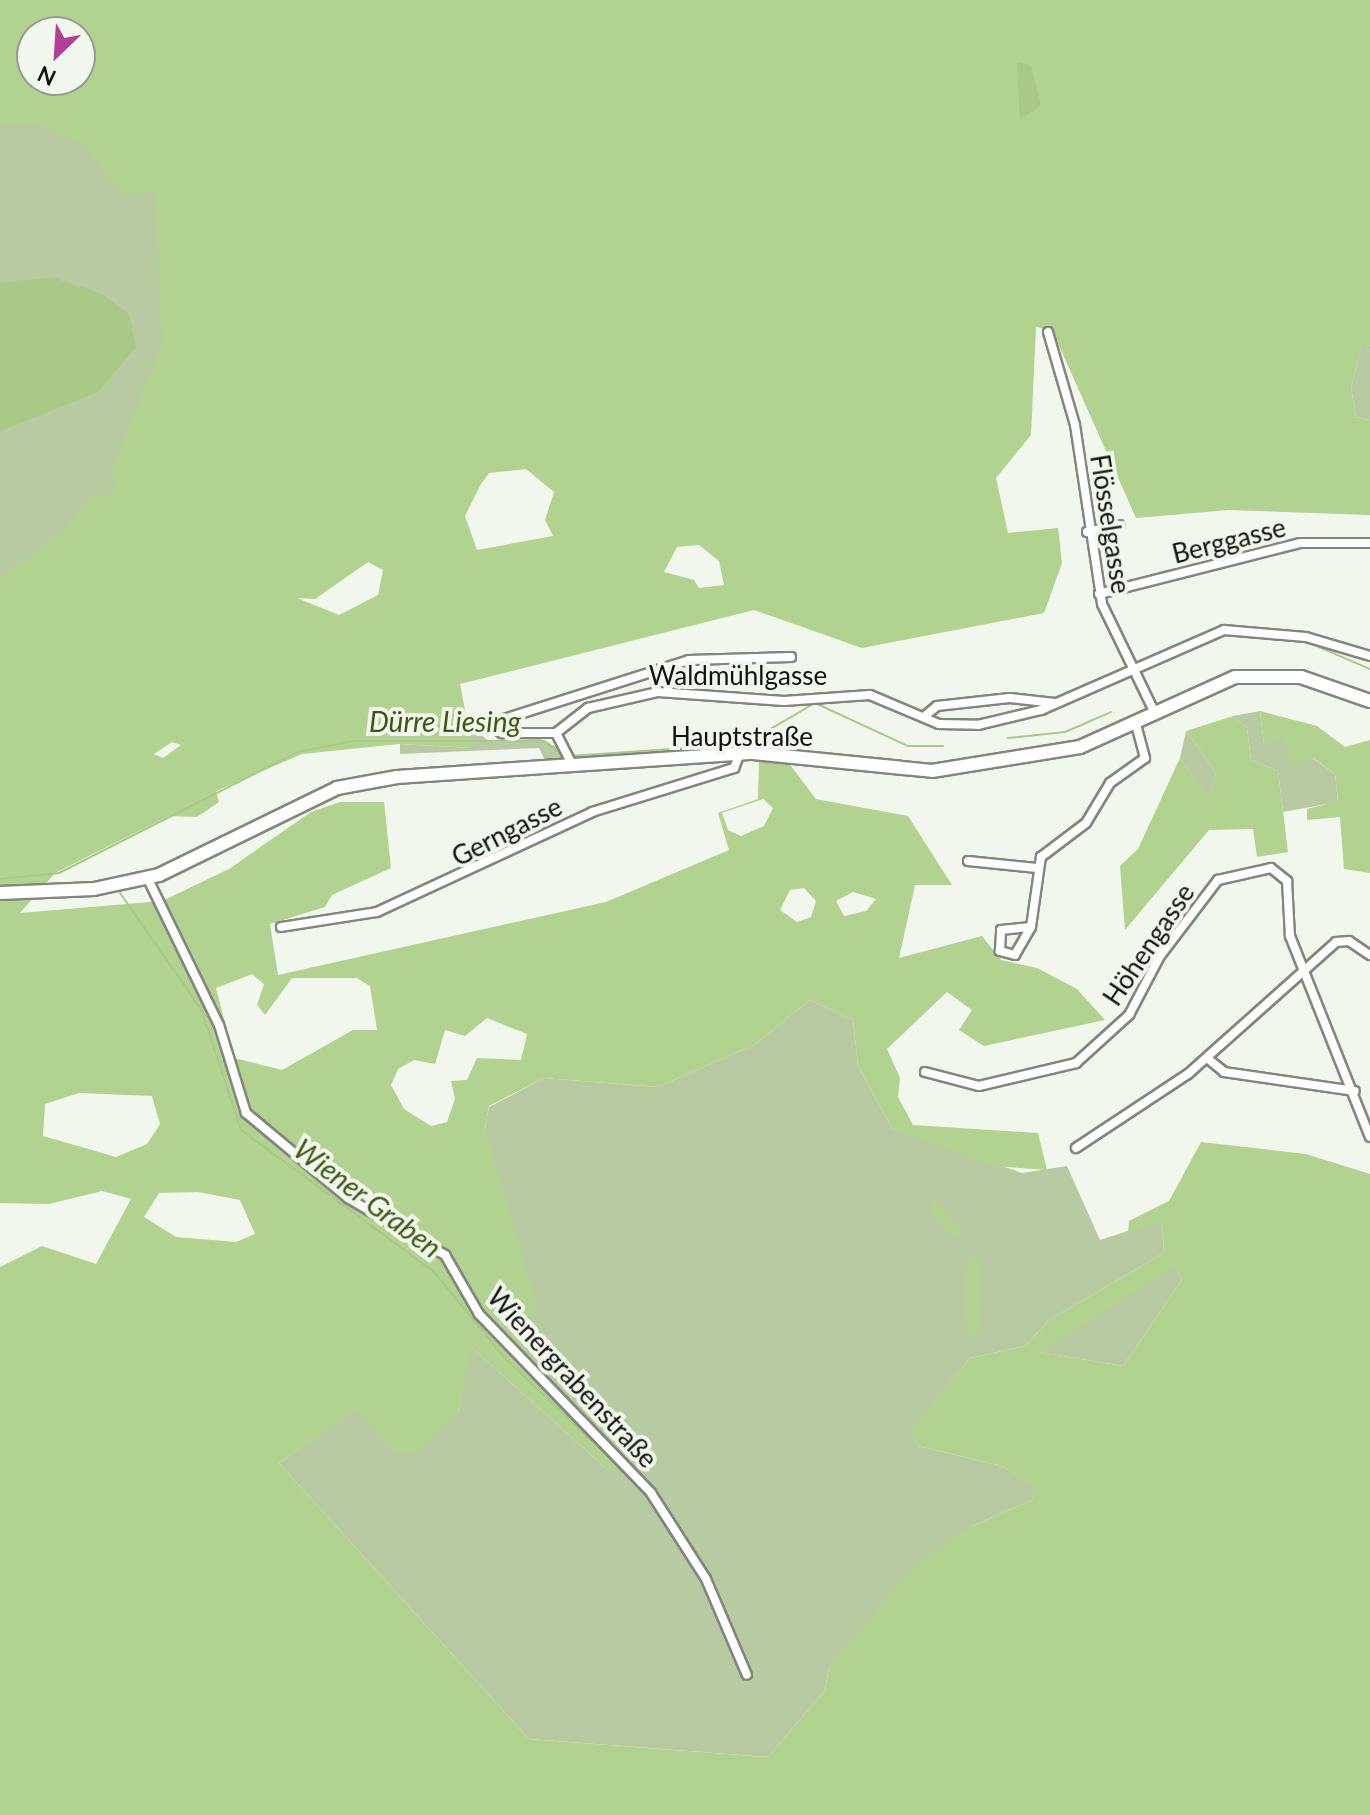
<!DOCTYPE html>
<html>
<head>
<meta charset="utf-8">
<style>
  body { margin:0 }
  #map { position:relative; width:1370px; height:1815px; overflow:hidden; background:#f1f7ec; font-family:Lato,sans-serif }
  div>[style] { position:absolute }
  .green>* { inset:0; background:#b7caa2 }
  .forest>* { inset:0; background:#b2d28f }
  .water>* { inset:0; background:#aac987 }
  .stream>* { height:2px; margin:-1px; padding:0 1px; transform-origin:1px; border-radius:1px; background:#aac987 }
  .roads { filter:drop-shadow(2px 0 #82877d) drop-shadow(-2px 0 #82877d) drop-shadow(0 2px #82877d) drop-shadow(0 -2px #82877d) }
  .minor>* { height:8px; margin:-4px; padding:0 4px; transform-origin:4px; border-radius:4px; background:#fff }
  .secondary>* { height:12px; margin:-6px; padding:0 6px; transform-origin:6px; border-radius:6px; background:#fff }
  span { translate:-50% -50%; white-space:nowrap; text-align:center; line-height:1.15; -webkit-text-stroke:8px #f1f7ec; paint-order:stroke }
  .street-label { font-size:26px; color:#10120e }
  .water-label { font-size:28px; color:#3c5711; font-style:italic }
  .north { position:absolute; left:16px; top:16px; width:80px; height:80px; box-sizing:border-box; background:#f1f7ec; border:2px solid #979b93; border-radius:50%; rotate:205deg; font-size:22px; font-weight:700; line-height:32px; text-align:center; color:#10120e }
  .north::after { content:''; display:block; margin:auto; width:28px; height:36px; background:#b33e96; clip-path:polygon(50% 0,100% 100%,50% 72%,0 100%) }
</style>
</head>
<body>
<div id="map">
  <div class="green">
    <div style="clip-path:polygon(evenodd,0 0,206px 0,160px 403px,0 714px,0 0,32px 32px,80px 32px,80px 80px,32px 80px,32px 32px)"></div>
    <div style="clip-path:polygon(1362px 342px,1370px 346px,1370px 420px,1356px 417px,1351px 388px)"></div>
    <div style="clip-path:polygon(1260px 711px,1264px 744px,1283px 737px,1335px 774px,1338px 802px,1283px 812px,1278px 771px,1251px 760px,1247px 728px,1233px 716px)"></div>
    <div style="clip-path:polygon(467px 726px,488px 740px,541px 739px,568px 753px,569px 761px,546px 762px,539px 748px,400px 754px,400px 744px,471px 748px)"></div>
    <div style="clip-path:polygon(1186px 731px,1216px 773px,1209px 798px,1180px 758px)"></div>
    <div style="clip-path:polygon(810px 1000px,853px 1020px,858px 1066px,892px 1128px,1022px 1173px,1067px 1166px,1100px 1240px,1162px 1220px,1164px 1253px,1049px 1320px,1025px 1346px,970px 1358px,911px 1432px,918px 1446px,1002px 1466px,1034px 1485px,1032px 1500px,970px 1527px,829px 1667px,825px 1690px,768px 1757px,529px 1739px,279px 1463px,355px 1409px,396px 1453px,458px 1413px,470px 1346px,609px 1471px,516px 1357px,485px 1129px,489px 1107px,544px 1078px,658px 1087px,754px 1045px)"></div>
    <div style="clip-path:polygon(1175px 1265px,1182px 1280px,1123px 1366px,1039px 1352px)"></div>
  </div>
  <div class="forest">
    <div style="clip-path:polygon(evenodd,0 0,1370px 0,1370px 346px,1362px 343px,1351px 388px,1356px 417px,1370px 420px,1370px 515px,1229px 510px,1136px 518px,1052px 330px,1036px 327px,1031px 435px,996px 478px,1008px 533px,1058px 528px,1062px 563px,1044px 613px,862px 648px,754px 610px,460px 684px,472px 748px,399px 744px,302px 754px,216px 791px,219px 802px,197px 817px,169px 816px,55px 873px,20px 913px,162px 901px,229px 869px,311px 812px,340px 802px,384px 802px,391px 868px,332px 895px,325px 907px,270px 924px,278px 975px,606px 902px,729px 850px,718px 813px,758px 799px,759px 760px,788px 762px,816px 799px,908px 816px,952px 885px,915px 885px,899px 958px,982px 936px,1001px 960px,1037px 968px,1077px 989px,1105px 1020px,984px 1046px,959px 1030px,972px 1010px,947px 992px,887px 1049px,900px 1078px,898px 1097px,913px 1125px,1038px 1133px,1047px 1170px,993px 1166px,892px 1128px,858px 1066px,853px 1020px,810px 1000px,754px 1045px,658px 1087px,544px 1078px,489px 1106px,485px 1129px,537px 1305px,516px 1357px,621px 1467px,609px 1471px,471px 1347px,458px 1413px,418px 1452px,396px 1454px,355px 1410px,279px 1463px,529px 1739px,768px 1757px,825px 1690px,829px 1667px,916px 1564px,970px 1527px,1032px 1500px,1033px 1485px,1002px 1466px,918px 1446px,910px 1432px,970px 1358px,1025px 1346px,1049px 1320px,1164px 1253px,1162px 1221px,1128px 1233px,1129px 1221px,1169px 1201px,1201px 1142px,1306px 1154px,1370px 1174px,1370px 1815px,0 1815px,0 1267px,42px 1246px,96px 1264px,131px 1199px,102px 1191px,49px 1204px,0 1203px,0 578px,59px 534px,92px 496px,107px 496px,115px 486px,112px 468px,162px 345px,155px 191px,122px 195px,84px 145px,35px 123px,0 124px,0 0,32px 32px,80px 32px,80px 80px,32px 80px,32px 32px,0 0,526px 469px,554px 492px,545px 520px,553px 536px,477px 550px,465px 516px,481px 484px,489px 473px,526px 469px,0 0,699px 545px,719px 561px,724px 585px,699px 588px,694px 580px,664px 572px,677px 547px,699px 545px,0 0,368px 562px,383px 570px,378px 595px,339px 615px,297px 598px,315px 599px,368px 562px,0 0,172px 742px,181px 745px,163px 758px,154px 754px,172px 742px,0 0,763px 799px,773px 808px,764px 826px,741px 836px,728px 830px,722px 813px,763px 799px,0 0,804px 888px,816px 901px,811px 917px,797px 922px,780px 910px,790px 890px,804px 888px,0 0,853px 892px,876px 899px,866px 911px,844px 916px,836px 901px,853px 892px,0 0,252px 974px,264px 984px,257px 1005px,265px 1015px,292px 978px,357px 978px,370px 986px,377px 1030px,353px 1030px,282px 1070px,234px 1058px,216px 988px,252px 974px,0 0,487px 1018px,527px 1034px,521px 1060px,477px 1058px,467px 1080px,451px 1081px,455px 1099px,447px 1122px,431px 1126px,404px 1109px,391px 1085px,398px 1069px,414px 1060px,435px 1064px,445px 1030px,465px 1036px,487px 1018px,0 0,79px 1093px,152px 1096px,160px 1124px,147px 1144px,116px 1157px,43px 1136px,45px 1104px,79px 1093px,0 0,198px 1192px,240px 1200px,255px 1234px,236px 1242px,176px 1237px,144px 1217px,159px 1193px,198px 1192px,0 0,1175px 1266px,1182px 1280px,1123px 1366px,1040px 1352px,1175px 1266px)"></div>
    <div style="clip-path:polygon(1260px 711px,1317px 726px,1345px 747px,1370px 740px,1370px 873px,1344px 869px,1340px 817px,1307px 820px,1307px 809px,1338px 801px,1335px 774px,1313px 758px,1290px 764px,1283px 738px,1264px 745px)"></div>
    <div style="clip-path:polygon(1233px 716px,1247px 728px,1251px 760px,1278px 771px,1288px 852px,1257px 857px,1253px 829px,1209px 830px,1125px 930px,1120px 866px,1138px 849px,1180px 758px,1209px 797px,1216px 773px,1186px 731px)"></div>
    <div style="clip-path:polygon(933px 1197px,962px 1231px,956px 1240px,929px 1210px)"></div>
    <div style="clip-path:polygon(973px 1254px,981px 1262px,980px 1320px,977px 1336px,966px 1337px,965px 1268px)"></div>
  </div>
  <div class="water">
    <div style="clip-path:polygon(1017px 62px,1031px 65px,1041px 105px,1020px 121px)"></div>
    <div style="clip-path:polygon(51px 277px,100px 293px,129px 314px,136px 347px,98px 392px,0 431px,0 283px)"></div>
  </div>
  <div class="stream">
    <div style="left:1305px;top:641px;width:71px;rotate:23.3deg"></div>
    <div style="left:1008px;top:738px;width:57px;rotate:-6deg"></div>
    <div style="left:1065px;top:732px;width:50px;rotate:-23.5deg"></div>
    <div style="left:570px;top:756px;width:175px;rotate:-3.9deg"></div>
    <div style="left:745px;top:744px;width:81px;rotate:-30.4deg"></div>
    <div style="left:815px;top:703px;width:102px;rotate:24.8deg"></div>
    <div style="left:908px;top:746px;width:35px"></div>
    <div style="left:0;top:879px;width:59px;rotate:-5.8deg"></div>
    <div style="left:59px;top:873px;width:267px;rotate:-26.9deg"></div>
    <div style="left:297px;top:752px;width:57px;rotate:-11.1deg"></div>
    <div style="left:353px;top:741px;width:191px"></div>
    <div style="left:544px;top:741px;width:24px;rotate:35deg"></div>
    <div style="left:120px;top:893px;width:141px;rotate:55.1deg"></div>
    <div style="left:201px;top:1009px;width:127px;rotate:71.7deg"></div>
    <div style="left:241px;top:1130px;width:240px;rotate:36.3deg"></div>
    <div style="left:434px;top:1272px;width:109px;rotate:50.6deg"></div>
    <div style="left:503px;top:1356px;width:158px;rotate:43.7deg"></div>
  </div>
  <div class="roads">
    <div class="minor">
      <div style="left:1048px;top:332px;width:97px;rotate:73.8deg"></div>
      <div style="left:1075px;top:425px;width:181px;rotate:81.4deg"></div>
      <div style="left:1102px;top:604px;width:123px;rotate:64.1deg"></div>
      <div style="left:1087px;top:532px;width:33px;rotate:-12deg"></div>
      <div style="left:1099px;top:594px;width:207px;rotate:-14.2deg"></div>
      <div style="left:1300px;top:543px;width:70px"></div>
      <div style="left:791px;top:657px;width:102px;rotate:178.3deg"></div>
      <div style="left:689px;top:660px;width:211px;rotate:162.3deg"></div>
      <div style="left:488px;top:724px;width:17px;rotate:33deg"></div>
      <div style="left:502px;top:733px;width:54px"></div>
      <div style="left:556px;top:733px;width:41px;rotate:-38deg"></div>
      <div style="left:588px;top:708px;width:72px;rotate:-12.9deg"></div>
      <div style="left:658px;top:692px;width:126px;rotate:4.1deg"></div>
      <div style="left:784px;top:701px;width:86px;rotate:-4deg"></div>
      <div style="left:870px;top:695px;width:75px;rotate:22.8deg"></div>
      <div style="left:939px;top:724px;width:39px;rotate:1deg"></div>
      <div style="left:978px;top:725px;width:65px;rotate:-13.4deg"></div>
      <div style="left:1041px;top:710px;width:200px;rotate:-23.6deg"></div>
      <div style="left:1224px;top:630px;width:82px;rotate:4.9deg"></div>
      <div style="left:1306px;top:637px;width:67px;rotate:16.5deg"></div>
      <div style="left:926px;top:715px;width:14px;rotate:-39deg"></div>
      <div style="left:937px;top:706px;width:73px;rotate:-6.3deg"></div>
      <div style="left:1010px;top:698px;width:45px;rotate:6.3deg"></div>
      <div style="left:556px;top:733px;width:37px;rotate:63deg"></div>
      <div style="left:968px;top:861px;width:69px;rotate:5.8deg"></div>
      <div style="left:148px;top:879px;width:162px;rotate:64.1deg"></div>
      <div style="left:219px;top:1025px;width:92px;rotate:72.9deg"></div>
      <div style="left:246px;top:1113px;width:133px;rotate:39.8deg"></div>
      <div style="left:348px;top:1198px;width:113px;rotate:30.4deg"></div>
      <div style="left:445px;top:1255px;width:68px;rotate:60deg"></div>
      <div style="left:479px;top:1314px;width:248px;rotate:46.1deg"></div>
      <div style="left:651px;top:1493px;width:102px;rotate:57.4deg"></div>
      <div style="left:706px;top:1579px;width:104px;rotate:66.9deg"></div>
      <div style="left:281px;top:927px;width:97px;rotate:-8.9deg"></div>
      <div style="left:377px;top:912px;width:237px;rotate:-24.9deg"></div>
      <div style="left:592px;top:812px;width:149px;rotate:-17.2deg"></div>
      <div style="left:734px;top:768px;width:16px;rotate:-68deg"></div>
      <div style="left:1031px;top:927px;width:32px;rotate:120deg"></div>
      <div style="left:1015px;top:955px;width:16px;rotate:-165deg"></div>
      <div style="left:1000px;top:951px;width:21px;rotate:-87deg"></div>
      <div style="left:1001px;top:930px;width:30px;rotate:-6deg"></div>
      <div style="left:1031px;top:927px;width:71px;rotate:-81.9deg"></div>
      <div style="left:1041px;top:857px;width:56px;rotate:-37.1deg"></div>
      <div style="left:1086px;top:823px;width:47px;rotate:-59deg"></div>
      <div style="left:1110px;top:783px;width:43px;rotate:-35.5deg"></div>
      <div style="left:1145px;top:758px;width:34px;rotate:-105deg"></div>
      <div style="left:1207px;top:1058px;width:22px;rotate:39deg"></div>
      <div style="left:1224px;top:1072px;width:132px;rotate:8.3deg"></div>
      <div style="left:925px;top:1072px;width:56px;rotate:14.5deg"></div>
      <div style="left:979px;top:1086px;width:100px;rotate:-13.3deg"></div>
      <div style="left:1076px;top:1063px;width:72px;rotate:-42.2deg"></div>
      <div style="left:1129px;top:1015px;width:67px;rotate:-62.3deg"></div>
      <div style="left:1160px;top:956px;width:96px;rotate:-52.7deg"></div>
      <div style="left:1218px;top:880px;width:54px;rotate:-12.8deg"></div>
      <div style="left:1271px;top:868px;width:21px;rotate:39deg"></div>
      <div style="left:1287px;top:881px;width:55px;rotate:86.9deg"></div>
      <div style="left:1290px;top:936px;width:216px;rotate:68.3deg"></div>
      <div style="left:1076px;top:1148px;width:134px;rotate:-33.5deg"></div>
      <div style="left:1188px;top:1074px;width:198px;rotate:-41.7deg"></div>
      <div style="left:1336px;top:942px;width:13px;rotate:-4deg"></div>
      <div style="left:1349px;top:941px;width:25px;rotate:34deg"></div>
    </div>
    <div class="secondary">
      <div style="left:0;top:893px;width:94px;rotate:-2.4deg"></div>
      <div style="left:94px;top:889px;width:66px;rotate:-12.2deg"></div>
      <div style="left:159px;top:875px;width:198px;rotate:-26deg"></div>
      <div style="left:337px;top:788px;width:61px;rotate:-10.4deg"></div>
      <div style="left:397px;top:777px;width:357px;rotate:-3.9deg"></div>
      <div style="left:753px;top:753px;width:180px;rotate:5.7deg"></div>
      <div style="left:932px;top:771px;width:150px;rotate:-9.2deg"></div>
      <div style="left:1080px;top:747px;width:170px;rotate:-24.3deg"></div>
      <div style="left:1235px;top:677px;width:66px"></div>
      <div style="left:1301px;top:677px;width:73px;rotate:19.2deg"></div>
    </div>
  </div>
  <div class="street-label">
    <span style="left:1110px;top:524px;rotate:81deg">Flösselgasse</span>
    <span style="left:1229px;top:541px;rotate:-14deg">Berggasse</span>
    <span style="left:738px;top:676px">Waldmühlgasse</span>
    <span style="left:742px;top:737px">Hauptstraße</span>
    <span style="left:507px;top:832px;rotate:-27deg">Gerngasse</span>
    <span style="left:1149px;top:945px;rotate:-56deg">Höhengasse</span>
    <span style="left:572px;top:1378px;rotate:47deg">Wienergrabenstraße</span>
  </div>
  <div class="water-label">
    <span style="left:445px;top:721px">Dürre Liesing</span>
    <span style="left:368px;top:1198px;rotate:37deg">Wiener Graben</span>
  </div>
  <div class="north">N</div>
</div>
</body>
</html>
